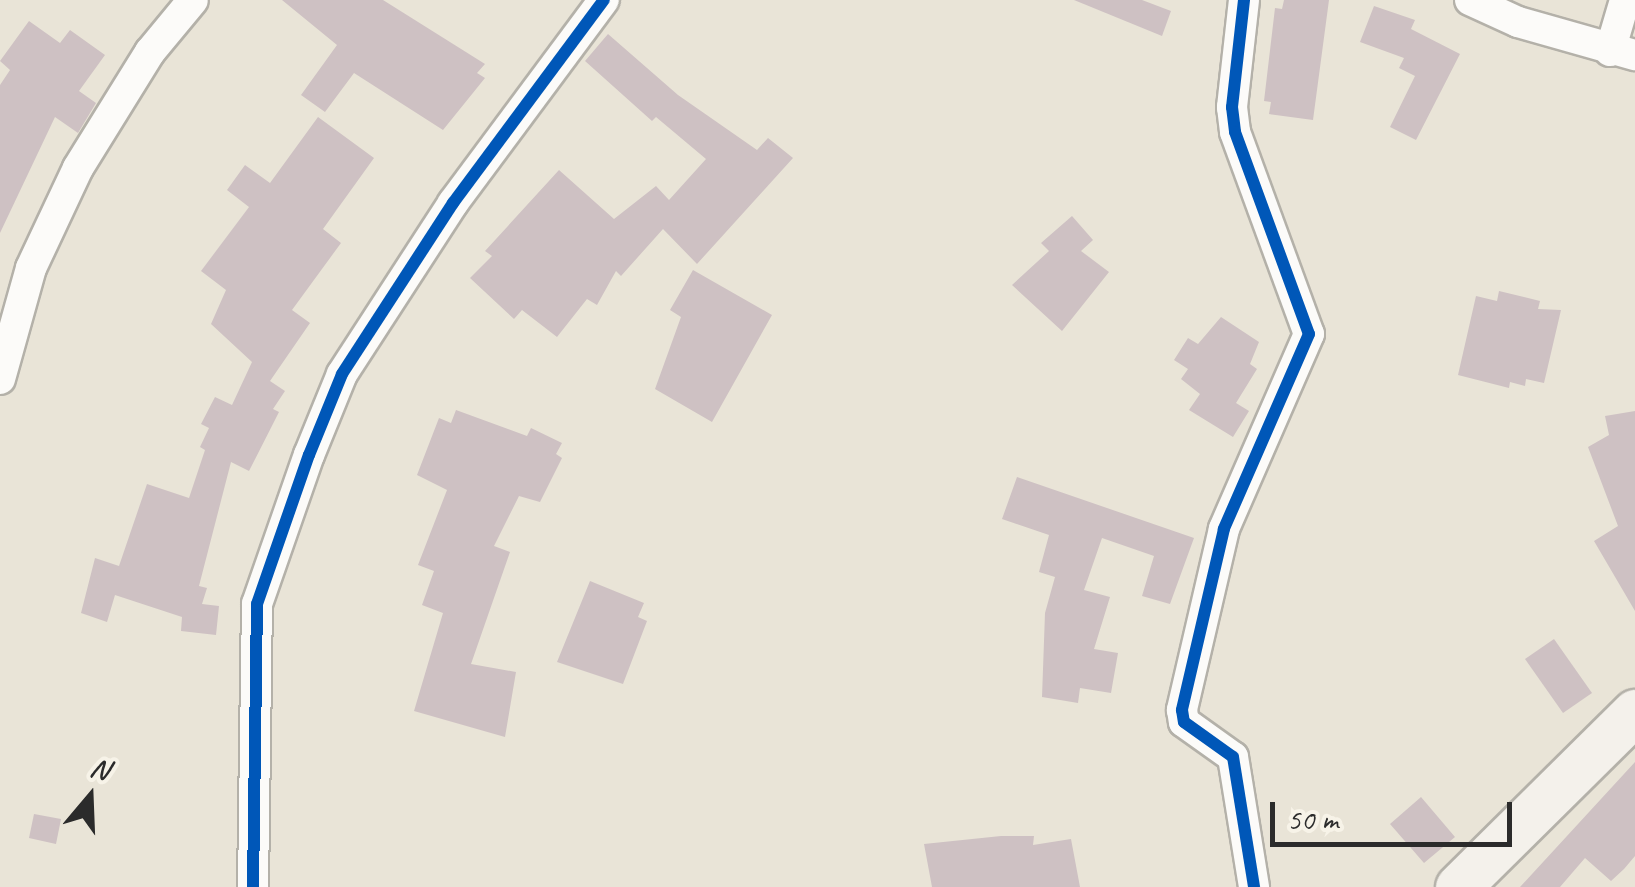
<!DOCTYPE html>
<html>
<head>
<meta charset="utf-8">
<style>
  body { margin:0 }
  #map { position:relative; width:1635px; height:887px; overflow:hidden; background:#e9e4d7; font-family:Caveat,sans-serif }
  div>[style] { position:absolute }
  .building>* { inset:0; background:#cec1c3 }
  .roads { filter:drop-shadow(2px 0 #b4b1a9) drop-shadow(-2px 0 #b4b1a9) drop-shadow(0 2px #b4b1a9) drop-shadow(0 -2px #b4b1a9) }
  .street>* { height:30px; margin:-15px; padding:0 15px; transform-origin:15px; border-radius:15px; background:#fcfbf9 }
  .secondary>* { height:45px; margin:-22.5px; padding:0 22.5px; transform-origin:22.5px; border-radius:22.5px; background:#f4f1eb }
  .cycleway>* { height:12px; margin:-6px; padding:0 6px; transform-origin:6px; border-radius:6px; background:#0057b8 }
  span { translate:-50% -50%; white-space:nowrap; text-align:center; line-height:1.15; -webkit-text-stroke:8px #f7f3e8; paint-order:stroke }
  .north { position:absolute; left:40px; top:747px; width:100px; height:100px; -webkit-text-stroke:8px #f7f3e8; paint-order:stroke; rotate:19deg; font-size:28px; font-weight:700; line-height:40px; text-align:center; color:#2b2b2b }
  .north::after { content:''; display:block; margin:auto; width:35px; height:45px; background:#2b2b2b; clip-path:polygon(50% 0,100% 100%,50% 72%,0 100%) }
  .scale { position:absolute; left:1270px; top:802px; width:242px; height:45px; box-sizing:border-box; border:5px solid #2b2b2b; border-top:0; padding-left:12px; font-size:30px; line-height:35px; white-space:nowrap; color:#2b2b2b; -webkit-text-stroke:8px #f7f3e8; paint-order:stroke }
</style>
</head>
<body>
<div id="map">
  <div class="building">
    <div style="clip-path:polygon(282px 0,383px 0,485px 64px,477px 73px,485px 78px,443px 130px,354px 73px,325px 112px,301px 95px,337px 45px)"></div>
    <div style="clip-path:polygon(1074px 0,1142px 0,1171px 11px,1162px 36px)"></div>
    <div style="clip-path:polygon(1284px 0,1329px 0,1313px 120px,1269px 114px,1271px 102px,1264px 101px,1275px 8px,1282px 9px)"></div>
    <div style="clip-path:polygon(1374px 6px,1415px 20px,1411px 29px,1460px 54px,1416px 140px,1390px 127px,1415px 76px,1399px 68px,1404px 58px,1360px 42px)"></div>
    <div style="clip-path:polygon(29px 21px,60px 43px,70px 30px,105px 55px,79px 91px,96px 103px,78px 133px,55px 117px,0 233px,0 85px,10px 70px,0 61px)"></div>
    <div style="clip-path:polygon(608px 34px,678px 95px,757px 150px,768px 138px,793px 158px,697px 264px,663px 229px,621px 276px,616px 271px,597px 305px,587px 299px,557px 337px,522px 310px,514px 319px,470px 278px,492px 256px,485px 251px,559px 170px,614px 219px,656px 186px,669px 200px,706px 159px,656px 117px,652px 121px,585px 61px)"></div>
    <div style="clip-path:polygon(318px 117px,374px 158px,323px 229px,341px 243px,292px 310px,310px 323px,270px 381px,285px 391px,273px 409px,279px 412px,249px 471px,231px 462px,199px 586px,207px 588px,202px 604px,219px 606px,216px 635px,181px 631px,182px 617px,115px 595px,107px 622px,81px 613px,95px 558px,119px 566px,147px 484px,189px 498px,205px 450px,200px 447px,209px 428px,201px 424px,215px 397px,232px 405px,252px 362px,211px 324px,226px 290px,201px 271px,249px 207px,227px 190px,245px 165px,270px 183px)"></div>
    <div style="clip-path:polygon(1072px 216px,1093px 240px,1081px 251px,1109px 272px,1062px 331px,1012px 285px,1049px 251px,1041px 243px)"></div>
    <div style="clip-path:polygon(693px 270px,772px 315px,712px 422px,655px 389px,681px 317px,670px 310px)"></div>
    <div style="clip-path:polygon(1499px 291px,1540px 301px,1538px 309px,1561px 310px,1544px 383px,1526px 379px,1525px 386px,1510px 382px,1509px 388px,1458px 375px,1476px 296px,1497px 301px)"></div>
    <div style="clip-path:polygon(1221px 317px,1259px 342px,1250px 364px,1257px 369px,1236px 403px,1249px 411px,1233px 437px,1189px 410px,1200px 394px,1181px 379px,1188px 369px,1174px 360px,1188px 338px,1198px 344px)"></div>
    <div style="clip-path:polygon(456px 410px,527px 436px,531px 428px,562px 443px,556px 454px,562px 458px,540px 502px,519px 496px,494px 546px,510px 552px,471px 664px,516px 672px,505px 737px,414px 711px,443px 613px,422px 605px,434px 571px,418px 565px,447px 490px,417px 475px,439px 418px,451px 423px)"></div>
    <div style="clip-path:polygon(1635px 411px,1635px 611px,1594px 541px,1618px 526px,1588px 447px,1609px 435px,1605px 416px)"></div>
    <div style="clip-path:polygon(1017px 477px,1194px 538px,1170px 604px,1142px 596px,1154px 556px,1102px 538px,1084px 590px,1110px 597px,1094px 649px,1118px 653px,1111px 693px,1080px 688px,1078px 703px,1042px 697px,1045px 613px,1055px 577px,1039px 572px,1049px 535px,1002px 519px)"></div>
    <div style="clip-path:polygon(590px 581px,644px 603px,638px 617px,647px 621px,623px 684px,557px 662px)"></div>
    <div style="clip-path:polygon(1554px 639px,1592px 693px,1563px 713px,1525px 659px)"></div>
    <div style="clip-path:polygon(1635px 762px,1635px 856px,1624px 869px,1611px 881px,1585px 858px,1560px 887px,1520px 887px)"></div>
    <div style="clip-path:polygon(1421px 797px,1455px 837px,1424px 863px,1390px 824px)"></div>
    <div style="clip-path:polygon(34px 814px,61px 819px,56px 844px,29px 838px)"></div>
    <div style="clip-path:polygon(1001px 836px,1034px 836px,1033px 845px,1071px 839px,1080px 887px,932px 887px,924px 844px)"></div>
  </div>
  <div class="roads">
    <div class="street">
      <div style="left:1244px;top:0;width:108px;rotate:96.4deg"></div>
      <div style="left:1232px;top:107px;width:25px;rotate:83deg"></div>
      <div style="left:1235px;top:132px;width:215px;rotate:69.9deg"></div>
      <div style="left:1309px;top:334px;width:213px;rotate:113.6deg"></div>
      <div style="left:1224px;top:529px;width:186px;rotate:103.1deg"></div>
      <div style="left:1182px;top:710px;width:12px;rotate:81deg"></div>
      <div style="left:1184px;top:722px;width:60px;rotate:35.5deg"></div>
      <div style="left:1233px;top:757px;width:132px;rotate:80.8deg"></div>
      <div style="left:1470px;top:0;width:53px;rotate:24.6deg"></div>
      <div style="left:1518px;top:22px;width:122px;rotate:15.8deg"></div>
      <div style="left:1610px;top:51px;width:53px;rotate:-73.6deg"></div>
      <div style="left:0;top:379px;width:115px;rotate:-74.4deg"></div>
      <div style="left:31px;top:268px;width:110px;rotate:-64.8deg"></div>
      <div style="left:78px;top:168px;width:137px;rotate:-58.2deg"></div>
      <div style="left:150px;top:52px;width:67px;rotate:-50.4deg"></div>
      <div style="left:253px;top:887px;width:283px;rotate:-89.2deg"></div>
      <div style="left:257px;top:604px;width:158px;rotate:-70.8deg"></div>
      <div style="left:309px;top:455px;width:87px;rotate:-67.8deg"></div>
      <div style="left:342px;top:374px;width:204px;rotate:-57deg"></div>
      <div style="left:453px;top:203px;width:253px;rotate:-53.4deg"></div>
    </div>
    <div class="secondary">
      <div style="left:1458px;top:887px;width:249px;rotate:-44.7deg"></div>
    </div>
  </div>
  <div class="cycleway">
    <div style="left:1244px;top:0;width:108px;rotate:96.4deg"></div>
    <div style="left:1232px;top:107px;width:25px;rotate:83deg"></div>
    <div style="left:1235px;top:132px;width:215px;rotate:69.9deg"></div>
    <div style="left:1309px;top:334px;width:213px;rotate:113.6deg"></div>
    <div style="left:1224px;top:529px;width:186px;rotate:103.1deg"></div>
    <div style="left:1182px;top:710px;width:12px;rotate:81deg"></div>
    <div style="left:1184px;top:722px;width:60px;rotate:35.5deg"></div>
    <div style="left:1233px;top:757px;width:132px;rotate:80.8deg"></div>
    <div style="left:253px;top:887px;width:283px;rotate:-89.2deg"></div>
    <div style="left:257px;top:604px;width:158px;rotate:-70.8deg"></div>
    <div style="left:309px;top:455px;width:87px;rotate:-67.8deg"></div>
    <div style="left:342px;top:374px;width:204px;rotate:-57deg"></div>
    <div style="left:453px;top:203px;width:253px;rotate:-53.4deg"></div>
  </div>
  <div class="north">N</div>
  <div class="scale">50 m</div>
</div>
</body>
</html>
